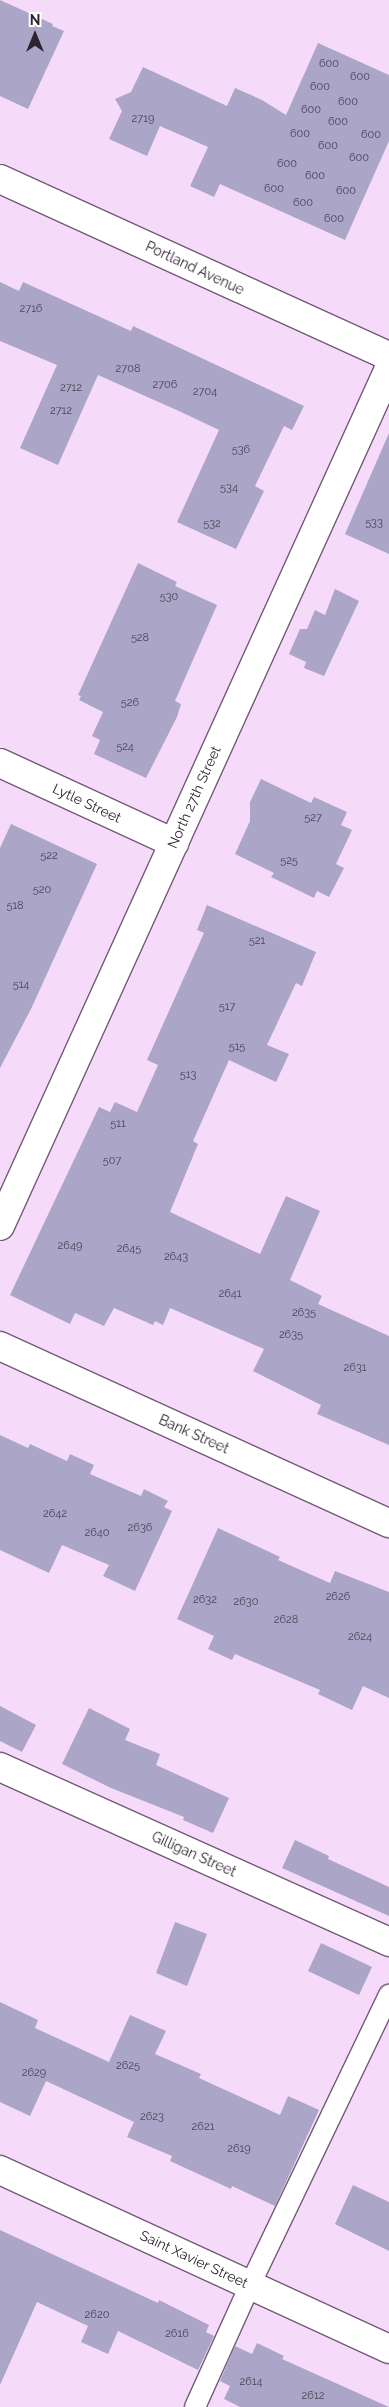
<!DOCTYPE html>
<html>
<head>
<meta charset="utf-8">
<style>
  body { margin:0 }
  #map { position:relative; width:389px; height:2407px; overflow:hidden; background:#f5dbf9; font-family:Raleway,sans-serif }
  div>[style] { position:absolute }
  .building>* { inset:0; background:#aba5c8 }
  .roads { filter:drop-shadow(1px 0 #725b75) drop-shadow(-1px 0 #725b75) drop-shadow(0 1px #725b75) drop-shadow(0 -1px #725b75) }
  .service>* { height:20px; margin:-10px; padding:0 10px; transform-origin:10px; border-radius:10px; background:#fff }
  .minor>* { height:28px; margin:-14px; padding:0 14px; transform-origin:14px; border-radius:14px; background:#fff }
  .tertiary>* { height:28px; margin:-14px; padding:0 14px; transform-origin:14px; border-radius:14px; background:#fff }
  span { translate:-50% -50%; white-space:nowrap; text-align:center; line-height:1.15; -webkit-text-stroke:5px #fff; paint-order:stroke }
  .number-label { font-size:11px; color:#4d4455 }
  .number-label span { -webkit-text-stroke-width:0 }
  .street-label { font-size:14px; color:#2e242f }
  .north { position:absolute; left:10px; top:10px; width:50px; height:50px; -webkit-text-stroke:4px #fff; paint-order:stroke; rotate:0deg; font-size:14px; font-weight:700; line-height:20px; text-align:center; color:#2e242f }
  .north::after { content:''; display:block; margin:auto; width:18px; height:22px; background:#2e242f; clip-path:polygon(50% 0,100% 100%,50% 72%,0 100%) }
</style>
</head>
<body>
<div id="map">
  <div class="building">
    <div style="clip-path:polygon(0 0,53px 24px,52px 26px,64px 31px,28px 109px,0 96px)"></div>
    <div style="clip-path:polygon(318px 43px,389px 75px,389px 141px,345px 240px,220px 184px,214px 197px,190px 186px,208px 147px,160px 126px,147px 156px,109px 139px,122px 111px,115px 99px,131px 92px,143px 67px,227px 106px,235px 88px,262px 100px,286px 115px)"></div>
    <div style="clip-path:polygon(0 282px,19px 291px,23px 282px,131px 331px,133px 326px,304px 406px,292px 430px,284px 426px,255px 486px,264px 491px,236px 549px,177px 522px,219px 430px,181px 412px,98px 375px,58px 465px,20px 448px,57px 365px,0 341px)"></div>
    <div style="clip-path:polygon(389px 433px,389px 554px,345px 534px)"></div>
    <div style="clip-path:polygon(138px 563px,177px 582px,175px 586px,217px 605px,175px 701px,181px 704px,177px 717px,146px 778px,94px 754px,100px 740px,92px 736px,103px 712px,79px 700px,81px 696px,78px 695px)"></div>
    <div style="clip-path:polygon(335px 589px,359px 601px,324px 676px,304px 668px,306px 662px,289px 654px,300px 629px,307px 629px,315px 610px,325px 615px)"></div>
    <div style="clip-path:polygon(261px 779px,311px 803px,314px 797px,347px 812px,341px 825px,352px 830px,336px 864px,344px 868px,329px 897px,317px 891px,314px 898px,271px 877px,274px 873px,235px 854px,250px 821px,250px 802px)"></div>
    <div style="clip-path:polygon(11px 824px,97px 864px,31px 1009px,0 1068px,0 848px)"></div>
    <div style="clip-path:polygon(207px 905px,316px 952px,302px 986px,296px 983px,267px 1045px,289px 1054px,276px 1082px,229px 1060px,193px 1141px,198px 1144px,170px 1212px,260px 1254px,286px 1196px,320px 1211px,290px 1280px,322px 1296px,318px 1304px,389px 1336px,389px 1445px,317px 1414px,321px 1405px,253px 1371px,264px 1349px,170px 1308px,163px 1325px,155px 1321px,153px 1325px,114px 1308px,104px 1326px,75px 1313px,70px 1324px,10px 1295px,99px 1107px,110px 1112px,115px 1102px,137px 1112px,158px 1065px,147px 1060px,204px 933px,197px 930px)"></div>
    <div style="clip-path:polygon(0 1435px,28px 1448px,30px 1444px,67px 1461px,70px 1454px,94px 1465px,90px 1474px,141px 1496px,144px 1489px,168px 1501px,164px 1507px,172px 1511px,135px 1591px,103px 1576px,109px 1565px,62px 1545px,49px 1573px,0 1550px)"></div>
    <div style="clip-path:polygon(218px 1528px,280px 1557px,278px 1560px,330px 1583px,335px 1571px,389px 1592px,389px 1698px,363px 1686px,352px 1710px,318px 1694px,320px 1690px,235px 1654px,232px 1660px,208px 1649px,214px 1636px,177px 1619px)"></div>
    <div style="clip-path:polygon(0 1706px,36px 1725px,22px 1752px,0 1741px)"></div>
    <div style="clip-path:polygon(89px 1708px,130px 1729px,125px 1740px,160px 1754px,156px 1765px,229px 1798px,213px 1833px,183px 1820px,184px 1817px,111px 1788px,62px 1764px)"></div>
    <div style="clip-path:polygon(295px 1840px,329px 1856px,328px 1859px,389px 1887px,389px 1916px,282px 1868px)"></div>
    <div style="clip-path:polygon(175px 1922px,207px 1934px,187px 1986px,156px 1973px)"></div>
    <div style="clip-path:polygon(321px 1943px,372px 1967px,359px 1995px,308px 1971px)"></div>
    <div style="clip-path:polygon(0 2002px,38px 2020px,35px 2028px,109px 2062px,130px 2015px,166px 2031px,155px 2054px,201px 2074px,199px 2078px,280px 2115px,288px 2096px,319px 2110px,275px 2206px,232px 2186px,231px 2189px,170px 2161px,172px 2156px,127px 2137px,134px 2122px,46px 2081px,30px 2116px,0 2102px)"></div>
    <div style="clip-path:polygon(353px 2185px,389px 2202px,389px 2251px,335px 2224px)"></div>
    <div style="clip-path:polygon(0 2230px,158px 2303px,159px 2300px,209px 2325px,206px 2332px,214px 2336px,198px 2370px,118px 2331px,108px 2354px,81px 2342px,88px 2326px,37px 2302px,0 2385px)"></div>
    <div style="clip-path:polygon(257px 2343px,284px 2356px,282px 2359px,389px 2407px,240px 2407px,224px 2399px,230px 2386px,220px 2381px,235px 2346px,252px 2354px)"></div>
  </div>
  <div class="roads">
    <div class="service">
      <div style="left:195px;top:2407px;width:134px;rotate:-65.7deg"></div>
      <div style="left:250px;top:2285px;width:322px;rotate:-64.4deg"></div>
    </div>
    <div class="minor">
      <div style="left:0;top:763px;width:192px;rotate:24.7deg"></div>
      <div style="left:0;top:1226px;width:941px;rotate:-65.59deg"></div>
      <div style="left:0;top:1767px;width:427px;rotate:24.2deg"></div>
      <div style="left:0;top:2170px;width:428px;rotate:24.7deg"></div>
    </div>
    <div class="tertiary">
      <div style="left:0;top:179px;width:427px;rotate:24.5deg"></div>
      <div style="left:0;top:1346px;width:427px;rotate:24.5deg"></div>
    </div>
  </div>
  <div class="number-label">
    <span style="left:329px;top:64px">600</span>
    <span style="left:360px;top:77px">600</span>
    <span style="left:320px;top:87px">600</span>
    <span style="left:348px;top:102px">600</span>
    <span style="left:311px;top:110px">600</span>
    <span style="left:143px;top:119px">2719</span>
    <span style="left:338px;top:122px">600</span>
    <span style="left:300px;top:134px">600</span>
    <span style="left:371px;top:135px">600</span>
    <span style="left:328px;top:146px">600</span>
    <span style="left:359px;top:158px">600</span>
    <span style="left:287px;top:164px">600</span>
    <span style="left:315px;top:176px">600</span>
    <span style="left:274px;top:189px">600</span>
    <span style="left:346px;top:191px">600</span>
    <span style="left:303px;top:203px">600</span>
    <span style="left:334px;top:219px">600</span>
    <span style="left:31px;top:309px">2716</span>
    <span style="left:128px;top:369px">2708</span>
    <span style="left:165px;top:385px">2706</span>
    <span style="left:71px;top:388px">2712</span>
    <span style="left:205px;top:392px">2704</span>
    <span style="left:61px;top:411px">2712</span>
    <span style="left:241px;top:450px">536</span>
    <span style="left:229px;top:488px">534</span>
    <span style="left:374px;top:523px">533</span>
    <span style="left:212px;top:524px">532</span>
    <span style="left:169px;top:597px">530</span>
    <span style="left:140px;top:638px">528</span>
    <span style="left:130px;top:703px">526</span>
    <span style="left:125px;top:747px">524</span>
    <span style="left:313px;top:818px">527</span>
    <span style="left:49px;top:856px">522</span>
    <span style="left:289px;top:861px">525</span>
    <span style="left:42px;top:890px">520</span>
    <span style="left:15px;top:906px">518</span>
    <span style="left:257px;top:941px">521</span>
    <span style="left:21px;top:985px">514</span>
    <span style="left:227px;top:1007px">517</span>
    <span style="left:237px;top:1047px">515</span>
    <span style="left:188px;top:1075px">513</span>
    <span style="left:118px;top:1124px">511</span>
    <span style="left:112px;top:1161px">507</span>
    <span style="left:70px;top:1246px">2649</span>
    <span style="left:129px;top:1249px">2645</span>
    <span style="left:176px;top:1257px">2643</span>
    <span style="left:230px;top:1294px">2641</span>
    <span style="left:304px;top:1313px">2635</span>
    <span style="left:291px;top:1335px">2635</span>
    <span style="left:355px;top:1368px">2631</span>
    <span style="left:55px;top:1514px">2642</span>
    <span style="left:140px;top:1528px">2636</span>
    <span style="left:97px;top:1533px">2640</span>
    <span style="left:338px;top:1597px">2626</span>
    <span style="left:205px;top:1600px">2632</span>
    <span style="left:246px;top:1602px">2630</span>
    <span style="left:286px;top:1620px">2628</span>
    <span style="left:360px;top:1637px">2624</span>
    <span style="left:128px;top:2066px">2625</span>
    <span style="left:34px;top:2073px">2629</span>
    <span style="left:152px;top:2117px">2623</span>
    <span style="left:203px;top:2127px">2621</span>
    <span style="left:239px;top:2149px">2619</span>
    <span style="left:97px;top:2315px">2620</span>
    <span style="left:177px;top:2334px">2616</span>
    <span style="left:251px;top:2382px">2614</span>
    <span style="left:313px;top:2396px">2612</span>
  </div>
  <div class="street-label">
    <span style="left:195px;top:268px;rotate:25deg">Portland Avenue</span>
    <span style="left:194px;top:797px;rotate:-66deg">North 27th Street</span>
    <span style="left:87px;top:803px;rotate:25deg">Lytle Street</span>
    <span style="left:194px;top:1434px;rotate:24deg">Bank Street</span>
    <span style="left:194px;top:1854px;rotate:24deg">Gilligan Street</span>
    <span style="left:194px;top:2259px;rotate:25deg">Saint Xavier Street</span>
  </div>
  <div class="north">N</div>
</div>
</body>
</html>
